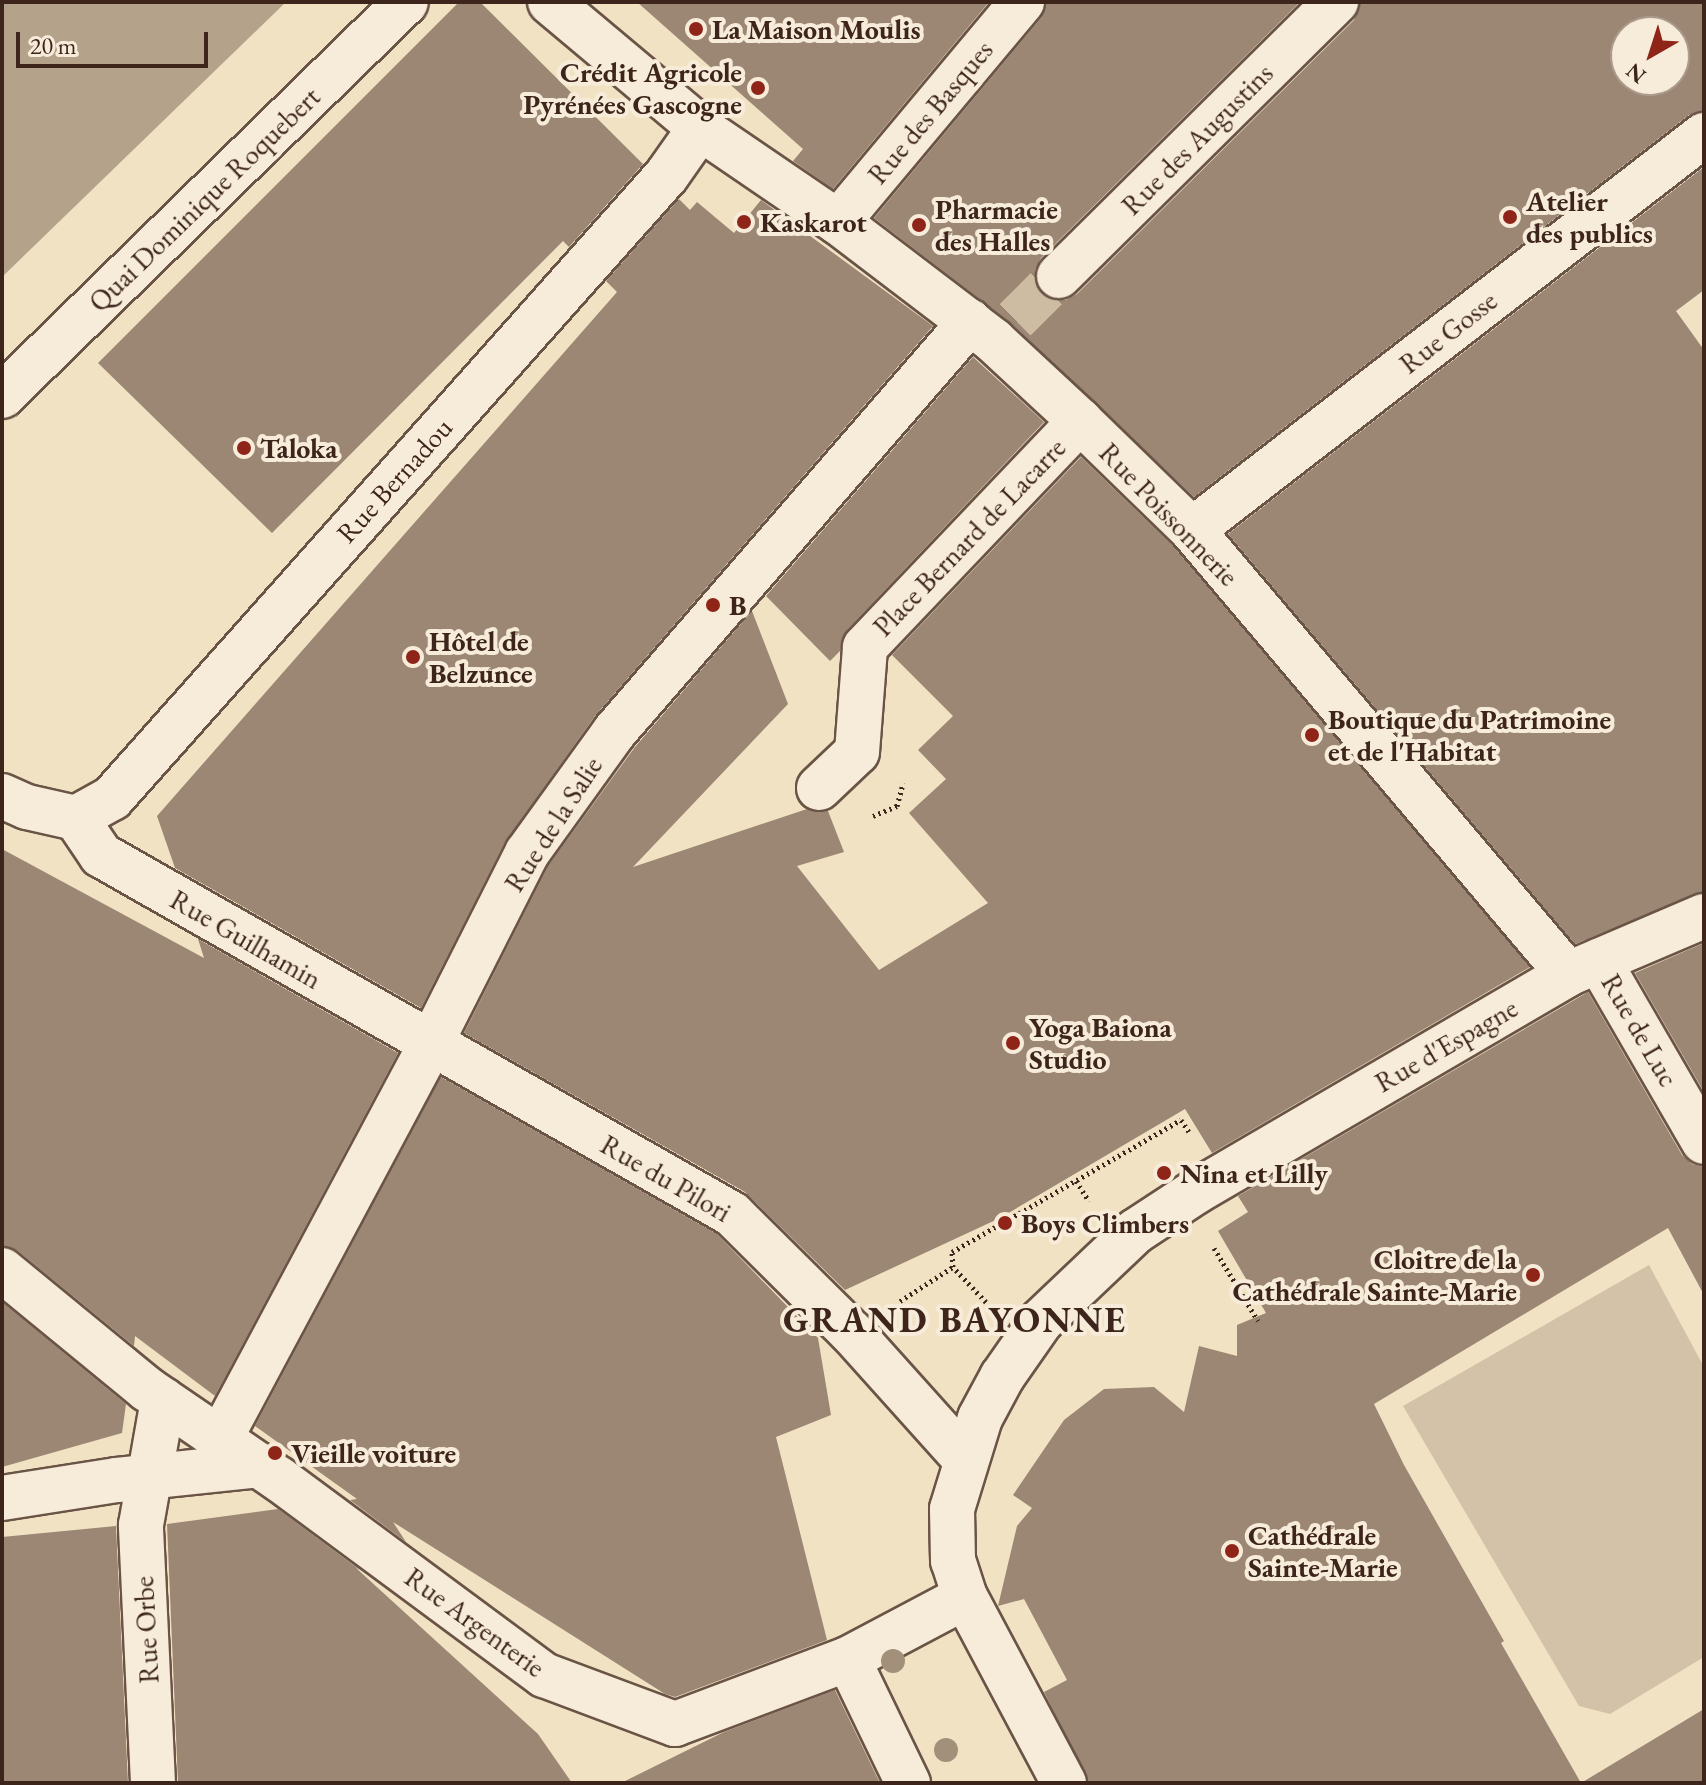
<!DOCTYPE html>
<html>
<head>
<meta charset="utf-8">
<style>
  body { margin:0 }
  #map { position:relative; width:1706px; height:1785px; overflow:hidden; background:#f2e2c4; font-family:"EB Garamond",serif }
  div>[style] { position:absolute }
  .green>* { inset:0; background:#d3c2a7 }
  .water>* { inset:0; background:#b4a28b }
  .building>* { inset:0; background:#9b8773 }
  .street-tunnel>* { height:44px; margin-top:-22px; transform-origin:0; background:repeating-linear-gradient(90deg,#cebca2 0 44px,transparent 0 66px) }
  .path>* { height:5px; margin-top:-2.5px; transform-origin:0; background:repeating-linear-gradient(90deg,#3d251c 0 2px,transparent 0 6px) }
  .roads { filter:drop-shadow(2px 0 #6a5446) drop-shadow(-2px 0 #6a5446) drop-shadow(0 2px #6a5446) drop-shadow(0 -2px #6a5446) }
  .street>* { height:44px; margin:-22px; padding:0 22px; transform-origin:22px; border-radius:22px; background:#f7ecd9 }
  .trees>* { width:24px; height:24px; margin:-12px; border-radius:50%; background:#a3907b }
  .dots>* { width:22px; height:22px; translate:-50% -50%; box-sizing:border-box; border:4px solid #f7ecd9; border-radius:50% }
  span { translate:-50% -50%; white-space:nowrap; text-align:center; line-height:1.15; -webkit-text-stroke:8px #f7ecd9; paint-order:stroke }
  .poi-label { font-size:28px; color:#3d251c; font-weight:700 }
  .left { translate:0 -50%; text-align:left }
  .right { translate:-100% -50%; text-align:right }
  .street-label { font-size:28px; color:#3d251c }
  .district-label { font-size:36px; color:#3d251c; font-weight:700; letter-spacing:2px }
  .frame { position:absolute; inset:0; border:4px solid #3d251c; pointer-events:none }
  .north { position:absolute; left:1610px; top:16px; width:80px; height:80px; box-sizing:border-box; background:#f7ecd9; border:2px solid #ad9c8d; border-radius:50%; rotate:219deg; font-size:22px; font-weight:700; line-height:32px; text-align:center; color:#3d251c }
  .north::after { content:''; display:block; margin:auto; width:28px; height:36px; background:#8f2418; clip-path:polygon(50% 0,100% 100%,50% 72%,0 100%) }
  .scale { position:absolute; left:16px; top:32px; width:192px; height:36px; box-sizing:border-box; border:4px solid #3d251c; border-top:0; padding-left:10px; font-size:24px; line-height:28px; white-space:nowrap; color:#3d251c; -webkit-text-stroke:6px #f7ecd9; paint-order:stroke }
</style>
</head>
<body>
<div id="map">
  <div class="green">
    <div style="clip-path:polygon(1649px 1265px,1704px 1367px,1704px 1657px,1610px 1714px,1579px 1706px,1403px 1406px)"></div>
  </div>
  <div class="water">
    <div style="clip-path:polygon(2px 2px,286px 2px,2px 277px)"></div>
  </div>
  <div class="building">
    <div style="clip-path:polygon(459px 2px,480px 2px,643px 164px,569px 247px,563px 241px,272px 533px,98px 363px)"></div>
    <div style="clip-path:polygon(637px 2px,989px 2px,833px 189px,793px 161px,803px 149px)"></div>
    <div style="clip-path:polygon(evenodd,1046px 2px,1300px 2px,1041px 258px,1035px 270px,1035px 283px,1042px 294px,1053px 300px,1066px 300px,1077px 294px,1354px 20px,1360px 2px,1704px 2px,1704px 111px,1689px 115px,1194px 497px,1011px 323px,874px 218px,1041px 18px,1046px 2px,1626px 32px,1674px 32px,1674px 80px,1626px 80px,1626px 32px)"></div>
    <div style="clip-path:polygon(1704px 167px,1704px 290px,1676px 311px,1704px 350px,1704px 892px,1575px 944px,1228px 534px)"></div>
    <div style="clip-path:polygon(679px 199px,690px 210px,697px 202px,734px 233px,761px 200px,933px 326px,595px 716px,505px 842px,421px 1008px,175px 868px,157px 816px,617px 292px,606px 281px)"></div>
    <div style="clip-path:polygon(973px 357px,1044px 422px,847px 630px,840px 651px,830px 661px,766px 596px)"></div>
    <div style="clip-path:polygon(1081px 457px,1174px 547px,1530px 967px,1212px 1153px,1185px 1109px,1000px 1218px,845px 1290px,745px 1192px,464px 1033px,548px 866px,635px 747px,752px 611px,788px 704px,633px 867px,807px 809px,828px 811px,844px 852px,797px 866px,879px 970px,988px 903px,909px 813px,946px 779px,918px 750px,953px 716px,892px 655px)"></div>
    <div style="clip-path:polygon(2px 849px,204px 958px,198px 939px,398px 1053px,215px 1396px,135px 1336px,134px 1346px,18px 1251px,2px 1246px)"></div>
    <div style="clip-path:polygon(1704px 943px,1704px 1092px,1635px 973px)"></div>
    <div style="clip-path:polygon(1588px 992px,1682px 1155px,1692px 1164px,1704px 1167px,1704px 1295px,1668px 1228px,1374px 1404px,1404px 1465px,1504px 1641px,1501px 1643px,1581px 1783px,1704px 1709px,1704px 1783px,1089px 1783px,1044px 1692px,1067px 1680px,1024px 1599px,998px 1606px,1017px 1526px,1032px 1508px,1013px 1495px,1064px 1420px,1104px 1389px,1154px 1387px,1184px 1412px,1199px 1346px,1237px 1356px,1237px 1325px,1266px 1313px,1218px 1231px,1248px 1212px,1238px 1196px)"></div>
    <div style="clip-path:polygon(441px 1077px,717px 1234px,818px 1338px,831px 1415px,776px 1437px,827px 1640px,675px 1697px,665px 1694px,393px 1522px,406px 1542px,350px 1500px,357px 1499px,255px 1426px)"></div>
    <div style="clip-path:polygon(2px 1302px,126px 1404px,122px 1433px,2px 1467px)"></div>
    <div style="clip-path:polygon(278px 1509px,360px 1570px,356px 1568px,538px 1734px,572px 1783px,178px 1783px,167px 1524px)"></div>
    <div style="clip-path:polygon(116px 1526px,128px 1783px,2px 1783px,2px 1537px)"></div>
    <div style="clip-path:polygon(835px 1690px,880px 1783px,621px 1783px,724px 1732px)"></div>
  </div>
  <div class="street-tunnel">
    <div style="left:1015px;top:320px;width:62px;rotate:-45deg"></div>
  </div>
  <div class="path">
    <div style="left:873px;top:816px;width:26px;rotate:-23deg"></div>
    <div style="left:897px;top:806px;width:24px;rotate:-75deg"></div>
    <div style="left:1076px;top:1181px;width:24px;rotate:57deg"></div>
    <div style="left:1214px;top:1248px;width:85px;rotate:58.9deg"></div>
    <div style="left:900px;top:1301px;width:63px;rotate:-32.7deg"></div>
    <div style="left:986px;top:1302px;width:48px;rotate:-133.3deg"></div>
    <div style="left:953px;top:1267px;width:15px;rotate:-94deg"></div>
    <div style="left:952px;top:1252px;width:264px;rotate:-30deg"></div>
    <div style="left:1181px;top:1120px;width:14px;rotate:56deg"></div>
  </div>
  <div class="roads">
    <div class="street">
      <div style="left:550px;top:2px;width:196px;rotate:40deg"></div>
      <div style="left:700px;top:128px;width:167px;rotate:34.3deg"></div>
      <div style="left:838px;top:222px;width:196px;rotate:37.3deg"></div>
      <div style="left:994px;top:341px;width:117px;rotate:42.9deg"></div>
      <div style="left:1080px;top:421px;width:156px;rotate:44.2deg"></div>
      <div style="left:1192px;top:530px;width:582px;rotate:49.74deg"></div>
      <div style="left:838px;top:222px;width:287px;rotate:-50.1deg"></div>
      <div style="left:1059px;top:276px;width:390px;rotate:-44.7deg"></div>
      <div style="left:2px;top:396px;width:564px;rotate:-44.28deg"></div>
      <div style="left:1192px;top:530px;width:647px;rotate:-37.65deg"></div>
      <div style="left:819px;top:788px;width:52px;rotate:-43.5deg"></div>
      <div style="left:857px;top:752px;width:105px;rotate:-85.6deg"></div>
      <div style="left:865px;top:647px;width:312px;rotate:-46.4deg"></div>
      <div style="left:2px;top:796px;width:27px;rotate:24deg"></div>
      <div style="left:27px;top:807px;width:50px;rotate:12.7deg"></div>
      <div style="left:76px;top:818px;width:45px;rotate:56deg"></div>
      <div style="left:101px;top:855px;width:726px;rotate:29.64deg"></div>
      <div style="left:732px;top:1214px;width:168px;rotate:44.8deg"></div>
      <div style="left:851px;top:1332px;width:172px;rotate:48.1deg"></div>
      <div style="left:76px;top:818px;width:41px;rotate:-29.1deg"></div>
      <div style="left:112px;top:798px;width:834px;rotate:-48.3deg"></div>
      <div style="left:667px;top:175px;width:57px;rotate:-54.9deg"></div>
      <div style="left:1599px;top:961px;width:209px;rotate:59.9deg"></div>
      <div style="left:2px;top:1270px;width:188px;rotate:39.4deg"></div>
      <div style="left:147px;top:1389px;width:160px;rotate:34.3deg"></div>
      <div style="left:279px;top:1479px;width:330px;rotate:36.5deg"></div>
      <div style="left:544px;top:1675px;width:140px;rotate:20.5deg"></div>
      <div style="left:675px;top:1724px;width:185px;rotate:-20.6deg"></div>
      <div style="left:848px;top:1659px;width:132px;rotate:-27.9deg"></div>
      <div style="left:220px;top:1439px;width:446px;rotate:-61.9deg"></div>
      <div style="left:430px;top:1045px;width:215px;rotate:-63.2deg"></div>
      <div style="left:527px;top:853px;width:150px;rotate:-54.2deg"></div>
      <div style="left:615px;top:731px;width:542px;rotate:-49.04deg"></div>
      <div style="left:2px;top:1498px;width:116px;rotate:-8.9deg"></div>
      <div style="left:117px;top:1480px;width:143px;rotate:-6deg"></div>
      <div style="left:848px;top:1659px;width:138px;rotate:64.2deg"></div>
      <div style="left:153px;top:1783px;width:258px;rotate:-92.7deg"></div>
      <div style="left:141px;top:1525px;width:127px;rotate:-80deg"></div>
      <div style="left:1064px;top:1783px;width:211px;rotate:-118deg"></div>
      <div style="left:965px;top:1597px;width:38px;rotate:-108deg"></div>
      <div style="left:953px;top:1561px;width:52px;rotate:-91.1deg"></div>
      <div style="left:952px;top:1509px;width:95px;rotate:-72.9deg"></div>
      <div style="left:980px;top:1418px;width:47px;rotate:-61.8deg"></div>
      <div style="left:1002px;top:1377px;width:68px;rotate:-55.1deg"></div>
      <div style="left:1041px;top:1321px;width:131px;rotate:-43.5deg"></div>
      <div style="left:1136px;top:1231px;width:73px;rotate:-33.3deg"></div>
      <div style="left:1197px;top:1191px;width:430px;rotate:-30.3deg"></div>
      <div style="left:1568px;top:974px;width:148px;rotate:-23.1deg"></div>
    </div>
  </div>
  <div class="trees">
    <div style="left:893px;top:1661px"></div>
    <div style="left:946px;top:1750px"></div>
  </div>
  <div class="dots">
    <div style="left:696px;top:29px;background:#8f2418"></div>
    <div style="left:758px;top:88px;background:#8f2418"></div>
    <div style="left:1510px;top:217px;background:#8f2418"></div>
    <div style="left:744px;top:222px;background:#8f2418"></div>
    <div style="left:919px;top:225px;background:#8f2418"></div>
    <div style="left:244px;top:448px;background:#8f2418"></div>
    <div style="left:713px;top:605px;background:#8f2418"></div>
    <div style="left:413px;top:657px;background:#8f2418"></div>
    <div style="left:1312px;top:735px;background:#8f2418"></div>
    <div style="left:1013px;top:1043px;background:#8f2418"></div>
    <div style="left:1164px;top:1173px;background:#8f2418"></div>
    <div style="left:1005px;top:1223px;background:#8f2418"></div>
    <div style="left:1533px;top:1275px;background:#8f2418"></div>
    <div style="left:275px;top:1453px;background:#8f2418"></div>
    <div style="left:1232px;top:1551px;background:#8f2418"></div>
  </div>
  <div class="poi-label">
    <span class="left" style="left:712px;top:29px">La Maison Moulis</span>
    <span class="right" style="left:742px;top:88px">Crédit Agricole<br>Pyrénées Gascogne</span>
    <span class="left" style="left:1526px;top:217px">Atelier<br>des publics</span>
    <span class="left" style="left:935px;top:225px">Pharmacie<br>des Halles</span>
    <span class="left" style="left:760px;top:222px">Kaskarot</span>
    <span class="left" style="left:260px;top:448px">Taloka</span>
    <span class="left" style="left:729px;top:605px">B</span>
    <span class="left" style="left:429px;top:657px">Hôtel de<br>Belzunce</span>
    <span class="left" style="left:1328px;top:735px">Boutique du Patrimoine<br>et de l'Habitat</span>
    <span class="left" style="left:1029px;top:1043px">Yoga Baiona<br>Studio</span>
    <span class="left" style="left:1180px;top:1173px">Nina et Lilly</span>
    <span class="left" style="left:1021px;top:1223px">Boys Climbers</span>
    <span class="right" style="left:1517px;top:1275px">Cloitre de la<br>Cathédrale Sainte-Marie</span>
    <span class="left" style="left:291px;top:1453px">Vieille voiture</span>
    <span class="left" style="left:1248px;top:1551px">Cathédrale<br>Sainte-Marie</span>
  </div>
  <div class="street-label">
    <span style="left:930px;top:112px;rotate:-50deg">Rue des Basques</span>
    <span style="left:1197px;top:139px;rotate:-45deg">Rue des Augustins</span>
    <span style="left:204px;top:199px;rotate:-44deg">Quai Dominique Roquebert</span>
    <span style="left:1448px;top:332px;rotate:-38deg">Rue Gosse</span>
    <span style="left:394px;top:480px;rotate:-48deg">Rue Bernadou</span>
    <span style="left:1169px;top:514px;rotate:46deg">Rue Poissonnerie</span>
    <span style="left:969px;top:537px;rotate:-46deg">Place Bernard de Lacarre</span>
    <span style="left:553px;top:824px;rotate:-57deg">Rue de la Salie</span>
    <span style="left:246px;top:939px;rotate:30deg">Rue Guilhamin</span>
    <span style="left:1640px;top:1030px;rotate:60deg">Rue de Luc</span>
    <span style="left:1446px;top:1045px;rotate:-30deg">Rue d'Espagne</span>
    <span style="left:666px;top:1178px;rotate:30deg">Rue du Pilori</span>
    <span style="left:475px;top:1622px;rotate:36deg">Rue Argenterie</span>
    <span style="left:146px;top:1630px;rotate:-93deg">Rue Orbe</span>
  </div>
  <div class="district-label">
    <span style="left:955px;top:1320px">GRAND BAYONNE</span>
  </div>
  <div class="frame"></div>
  <div class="north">N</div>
  <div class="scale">20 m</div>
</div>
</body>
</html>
